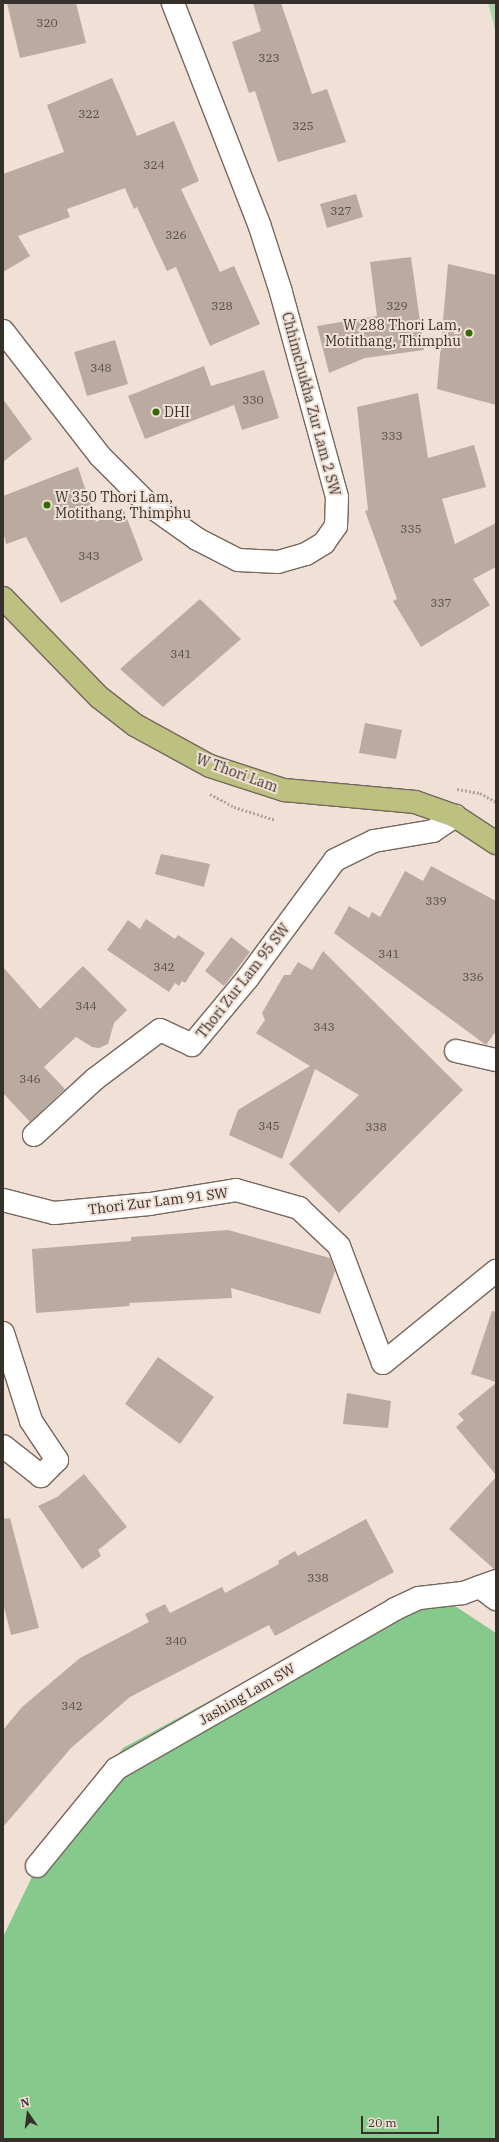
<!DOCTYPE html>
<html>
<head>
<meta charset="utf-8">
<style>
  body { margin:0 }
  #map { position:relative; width:499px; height:2142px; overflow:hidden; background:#f1e0d5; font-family:"IBM Plex Serif",serif }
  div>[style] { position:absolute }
  .green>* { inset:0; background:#a8d6ab }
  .forest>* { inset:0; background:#85c98c }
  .building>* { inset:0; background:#baaaa0 }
  .path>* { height:2.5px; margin-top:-1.25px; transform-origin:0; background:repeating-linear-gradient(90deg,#b1a49b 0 2px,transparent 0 4px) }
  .roads { filter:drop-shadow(1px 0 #76675e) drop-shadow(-1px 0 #76675e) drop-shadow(0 1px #76675e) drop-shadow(0 -1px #76675e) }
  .minor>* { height:22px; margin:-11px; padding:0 11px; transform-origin:11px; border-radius:11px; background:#fff }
  .major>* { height:22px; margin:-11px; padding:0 11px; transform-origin:11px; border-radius:11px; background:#bcc180 }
  .dots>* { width:11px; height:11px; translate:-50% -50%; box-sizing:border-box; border:2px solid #f1e0d5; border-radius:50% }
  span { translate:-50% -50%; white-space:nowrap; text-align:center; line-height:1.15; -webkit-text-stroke:4px #f1e0d5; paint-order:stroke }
  .number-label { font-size:12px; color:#574e48 }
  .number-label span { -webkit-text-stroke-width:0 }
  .poi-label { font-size:14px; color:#36302b }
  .right { translate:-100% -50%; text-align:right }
  .left { translate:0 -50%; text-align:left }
  .street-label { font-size:14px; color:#36302b }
  .frame { position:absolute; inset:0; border:4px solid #36302b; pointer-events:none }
  .north { position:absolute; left:8px; top:2094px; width:40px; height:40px; -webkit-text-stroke:3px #f1e0d5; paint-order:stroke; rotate:346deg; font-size:11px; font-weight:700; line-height:16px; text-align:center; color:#36302b }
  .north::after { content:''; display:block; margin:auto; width:14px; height:18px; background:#36302b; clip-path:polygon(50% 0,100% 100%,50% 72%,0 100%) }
  .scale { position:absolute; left:361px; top:2116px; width:78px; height:18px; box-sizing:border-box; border:2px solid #36302b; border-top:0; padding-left:5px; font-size:12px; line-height:14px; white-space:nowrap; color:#36302b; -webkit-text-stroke:3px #f1e0d5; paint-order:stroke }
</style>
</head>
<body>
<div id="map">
  <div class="green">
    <div style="clip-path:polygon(488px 3px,496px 3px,496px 33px)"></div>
  </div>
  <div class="forest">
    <div style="clip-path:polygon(423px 1585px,496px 1633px,496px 2139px,3px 2139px,3px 1937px,44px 1852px,123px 1748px)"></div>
  </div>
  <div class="building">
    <div style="clip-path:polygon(7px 3px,76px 3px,86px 43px,20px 58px)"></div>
    <div style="clip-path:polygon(253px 3px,281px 3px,312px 94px,327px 89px,346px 142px,278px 162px,255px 91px,249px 93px,232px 42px,261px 31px)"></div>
    <div style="clip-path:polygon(112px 78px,137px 136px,174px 121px,199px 181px,181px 189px,220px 272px,234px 266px,260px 324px,210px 346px,176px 267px,167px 271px,137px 207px,134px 209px,125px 188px,67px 209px,70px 217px,18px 236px,30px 256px,3px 272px,3px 174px,64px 152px,47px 105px)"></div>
    <div style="clip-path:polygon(356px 194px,363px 217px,327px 228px,320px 204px)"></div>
    <div style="clip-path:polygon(411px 257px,424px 350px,365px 358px,329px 373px,317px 326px,377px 316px,370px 262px)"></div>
    <div style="clip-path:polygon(448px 264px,496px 275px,496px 405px,437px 389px)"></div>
    <div style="clip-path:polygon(115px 340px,128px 384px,87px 396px,74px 352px)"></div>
    <div style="clip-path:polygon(204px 366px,211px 386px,264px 370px,279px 418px,242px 430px,234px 405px,145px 439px,128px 396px)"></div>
    <div style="clip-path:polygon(418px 393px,428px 458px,474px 445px,486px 487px,442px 499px,455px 544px,496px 523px,496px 567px,473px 579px,490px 605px,421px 647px,393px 601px,397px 599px,365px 511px,368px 510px,357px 407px)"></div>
    <div style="clip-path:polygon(3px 399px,32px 439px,3px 462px)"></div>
    <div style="clip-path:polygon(78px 467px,96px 522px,123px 508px,143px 560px,61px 603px,26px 537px,6px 544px,3px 531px,3px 496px)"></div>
    <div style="clip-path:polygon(200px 599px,241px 639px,163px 707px,120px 669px)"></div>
    <div style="clip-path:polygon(365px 723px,402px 730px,396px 759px,359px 753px)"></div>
    <div style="clip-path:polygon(161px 854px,210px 864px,204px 887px,155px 874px)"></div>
    <div style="clip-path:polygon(431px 866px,496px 901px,496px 1031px,486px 1045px,334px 933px,349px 906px,369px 918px,372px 912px,380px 917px,405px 871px,423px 881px)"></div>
    <div style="clip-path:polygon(146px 919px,175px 939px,178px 935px,205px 953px,185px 983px,182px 981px,179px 986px,175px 983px,169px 992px,107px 950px,128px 920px,140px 929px)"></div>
    <div style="clip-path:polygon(231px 937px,250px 952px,224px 986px,205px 971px)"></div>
    <div style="clip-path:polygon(323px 951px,463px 1090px,339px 1213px,289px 1164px,359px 1095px,315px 1069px,282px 1159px,229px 1135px,238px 1110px,310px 1066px,256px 1033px,265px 1020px,262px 1013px,284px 975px,290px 975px,298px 962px,312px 970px)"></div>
    <div style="clip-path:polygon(83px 966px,127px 1010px,114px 1023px,108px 1044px,99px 1048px,92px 1047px,76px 1037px,44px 1067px,65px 1089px,30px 1122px,3px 1093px,3px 967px,40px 1009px)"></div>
    <div style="clip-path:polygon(228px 1230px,330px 1258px,335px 1271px,320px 1314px,231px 1288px,232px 1298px,129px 1303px,130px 1306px,36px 1313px,32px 1249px,131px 1241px,131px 1237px)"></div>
    <div style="clip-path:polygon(492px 1311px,496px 1312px,496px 1382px,471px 1374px)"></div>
    <div style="clip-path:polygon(158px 1357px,214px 1397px,180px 1444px,125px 1404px)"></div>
    <div style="clip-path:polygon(496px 1383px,496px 1475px,456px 1427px,464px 1420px,458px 1414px)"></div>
    <div style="clip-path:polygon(347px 1393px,391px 1401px,388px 1428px,343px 1424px)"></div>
    <div style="clip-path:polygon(84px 1474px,127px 1527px,98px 1550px,101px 1556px,82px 1569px,38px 1506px,57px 1497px)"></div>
    <div style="clip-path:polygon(496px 1477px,496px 1569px,494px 1569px,449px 1529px)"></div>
    <div style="clip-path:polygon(10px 1518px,39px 1628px,11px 1635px,3px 1603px,3px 1519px)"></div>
    <div style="clip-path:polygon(366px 1519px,394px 1572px,275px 1636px,269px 1625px,130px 1697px,71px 1748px,3px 1827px,3px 1730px,22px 1707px,80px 1658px,149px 1622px,145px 1614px,165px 1604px,170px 1613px,222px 1587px,225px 1593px,279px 1564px,278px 1561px,295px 1551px,298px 1556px)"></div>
  </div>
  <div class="path">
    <div style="left:457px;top:789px;width:23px;rotate:10deg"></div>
    <div style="left:480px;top:793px;width:18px;rotate:29deg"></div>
    <div style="left:210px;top:794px;width:27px;rotate:28deg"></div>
    <div style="left:234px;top:807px;width:44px;rotate:17.2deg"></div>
  </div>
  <div class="roads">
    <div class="minor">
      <div style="left:3px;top:331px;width:158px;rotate:52.2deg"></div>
      <div style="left:100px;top:456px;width:69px;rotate:45deg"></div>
      <div style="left:149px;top:505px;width:59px;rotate:35.3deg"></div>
      <div style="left:197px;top:539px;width:46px;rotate:27.1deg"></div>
      <div style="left:238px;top:560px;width:40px;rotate:2.9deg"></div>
      <div style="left:278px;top:562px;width:29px;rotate:-16deg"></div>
      <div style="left:306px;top:554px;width:21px;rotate:-31deg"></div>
      <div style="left:324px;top:543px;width:21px;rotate:-55deg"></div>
      <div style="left:336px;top:526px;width:29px;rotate:-88deg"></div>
      <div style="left:337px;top:497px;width:213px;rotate:-105.3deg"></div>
      <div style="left:281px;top:292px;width:71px;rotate:-107.9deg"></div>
      <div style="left:259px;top:224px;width:237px;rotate:-111.3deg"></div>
      <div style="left:456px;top:1051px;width:41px;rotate:12.7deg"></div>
      <div style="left:34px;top:1135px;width:83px;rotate:-42.6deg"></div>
      <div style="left:95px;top:1079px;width:81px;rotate:-37deg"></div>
      <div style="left:160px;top:1030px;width:35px;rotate:25deg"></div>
      <div style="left:192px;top:1045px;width:86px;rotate:-50.2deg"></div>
      <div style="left:247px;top:979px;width:148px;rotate:-53.5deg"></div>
      <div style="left:335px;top:860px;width:43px;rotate:-26deg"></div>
      <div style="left:374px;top:841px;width:60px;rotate:-9.6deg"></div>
      <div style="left:433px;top:831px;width:27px;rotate:-34deg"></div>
      <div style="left:3px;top:1200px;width:53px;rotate:14.3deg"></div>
      <div style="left:54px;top:1213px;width:96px;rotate:-5.4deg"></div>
      <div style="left:150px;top:1204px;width:87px;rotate:-9.2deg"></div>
      <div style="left:236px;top:1190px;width:66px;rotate:15.9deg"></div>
      <div style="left:299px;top:1208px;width:55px;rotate:43.5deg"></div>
      <div style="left:339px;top:1246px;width:125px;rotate:69.4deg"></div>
      <div style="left:383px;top:1363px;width:146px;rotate:-39.2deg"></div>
      <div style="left:3px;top:1333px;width:92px;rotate:72.3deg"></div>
      <div style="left:31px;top:1421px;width:47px;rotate:56.3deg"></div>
      <div style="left:57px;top:1460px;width:23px;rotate:135deg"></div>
      <div style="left:41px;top:1476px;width:48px;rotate:-141.7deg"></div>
      <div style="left:480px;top:1587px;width:20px;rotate:37deg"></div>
      <div style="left:37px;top:1866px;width:125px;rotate:-50.8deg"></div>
      <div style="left:116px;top:1769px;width:322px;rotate:-29.8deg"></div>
      <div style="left:395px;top:1609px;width:26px;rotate:-25deg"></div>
      <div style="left:419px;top:1598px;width:44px;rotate:-6.5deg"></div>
      <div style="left:463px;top:1593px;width:35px;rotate:-20deg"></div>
    </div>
    <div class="major">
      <div style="left:3px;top:598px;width:138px;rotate:45.9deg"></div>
      <div style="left:99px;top:697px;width:46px;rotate:37.9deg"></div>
      <div style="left:135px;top:725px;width:85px;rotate:28.7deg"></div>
      <div style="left:210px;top:766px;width:78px;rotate:18deg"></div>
      <div style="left:284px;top:790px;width:132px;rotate:5.2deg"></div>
      <div style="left:415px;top:802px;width:42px;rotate:19.3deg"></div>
      <div style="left:455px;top:816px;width:49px;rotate:33.4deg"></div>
    </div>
  </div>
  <div class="dots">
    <div style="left:469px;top:333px;background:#2f6d00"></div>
    <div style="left:156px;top:412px;background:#2f6d00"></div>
    <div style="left:47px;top:505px;background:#2f6d00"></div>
  </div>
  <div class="number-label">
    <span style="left:47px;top:23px">320</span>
    <span style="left:269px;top:58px">323</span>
    <span style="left:89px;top:114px">322</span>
    <span style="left:303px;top:126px">325</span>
    <span style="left:154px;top:165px">324</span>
    <span style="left:341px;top:211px">327</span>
    <span style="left:176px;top:235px">326</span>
    <span style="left:222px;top:306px">328</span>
    <span style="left:397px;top:306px">329</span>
    <span style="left:101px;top:368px">348</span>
    <span style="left:253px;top:400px">330</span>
    <span style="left:392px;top:436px">333</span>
    <span style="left:411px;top:529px">335</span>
    <span style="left:89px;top:556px">343</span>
    <span style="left:441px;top:603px">337</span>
    <span style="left:181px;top:654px">341</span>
    <span style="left:436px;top:901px">339</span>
    <span style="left:389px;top:954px">341</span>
    <span style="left:164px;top:967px">342</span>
    <span style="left:473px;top:977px">336</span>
    <span style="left:86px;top:1006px">344</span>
    <span style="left:324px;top:1027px">343</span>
    <span style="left:30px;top:1079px">346</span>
    <span style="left:269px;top:1126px">345</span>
    <span style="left:376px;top:1127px">338</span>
    <span style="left:318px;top:1578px">338</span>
    <span style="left:176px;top:1641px">340</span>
    <span style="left:72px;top:1706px">342</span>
  </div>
  <div class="poi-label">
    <span class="right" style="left:461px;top:333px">W 288 Thori Lam,<br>Motithang, Thimphu</span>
    <span class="left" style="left:164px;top:412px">DHI</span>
    <span class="left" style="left:55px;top:505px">W 350 Thori Lam,<br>Motithang, Thimphu</span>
  </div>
  <div class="street-label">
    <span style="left:311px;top:404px;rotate:75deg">Chhimchukha Zur Lam 2 SW</span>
    <span style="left:237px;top:773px;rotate:20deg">W Thori Lam</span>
    <span style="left:243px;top:981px;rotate:-52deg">Thori Zur Lam 95 SW</span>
    <span style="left:158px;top:1201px;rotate:-7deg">Thori Zur Lam 91 SW</span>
    <span style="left:247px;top:1694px;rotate:-30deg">Jashing Lam SW</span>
  </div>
  <div class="frame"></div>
  <div class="north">N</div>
  <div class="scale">20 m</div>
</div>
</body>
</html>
